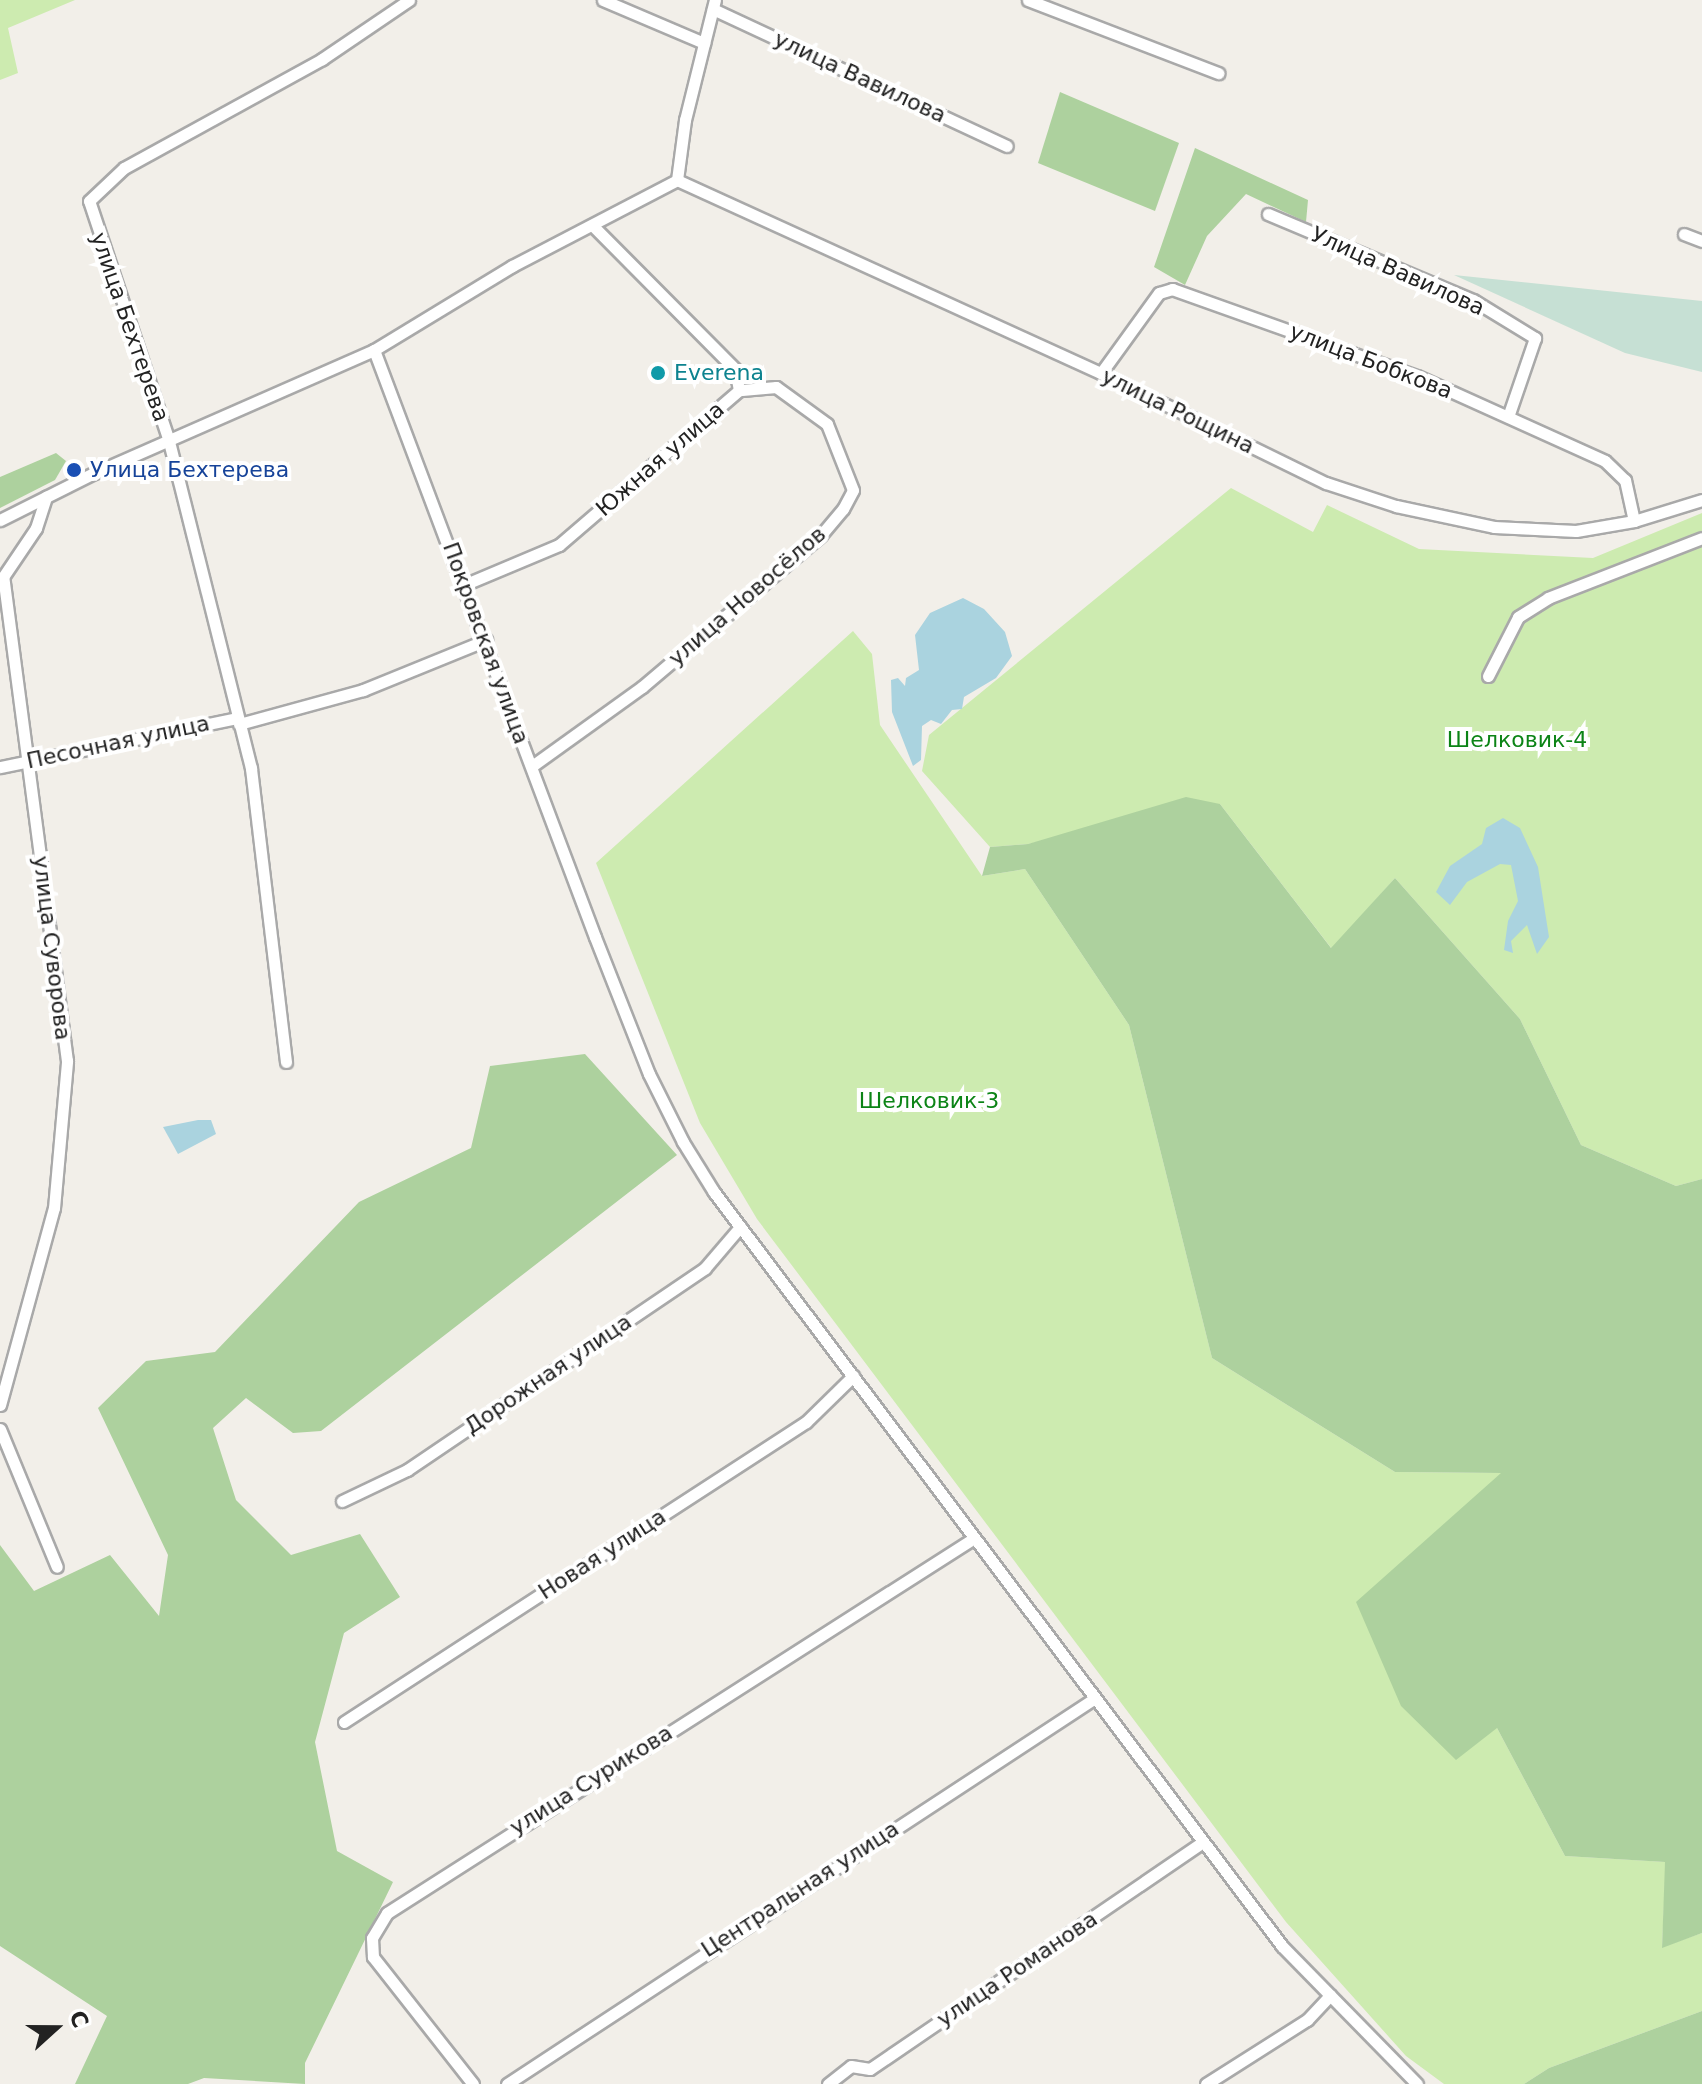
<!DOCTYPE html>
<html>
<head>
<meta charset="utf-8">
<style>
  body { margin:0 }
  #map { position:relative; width:1702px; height:2084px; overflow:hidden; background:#f2efe9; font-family:"DejaVu Sans",sans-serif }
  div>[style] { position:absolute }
  .grass>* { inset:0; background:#cdebb0 }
  .forest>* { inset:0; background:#add19e }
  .wetland>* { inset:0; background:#c6e0d4 }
  .water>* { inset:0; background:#aad3df }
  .roads { filter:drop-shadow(2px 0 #a9a9a9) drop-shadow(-2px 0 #a9a9a9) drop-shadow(0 2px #a9a9a9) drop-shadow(0 -2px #a9a9a9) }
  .minor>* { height:11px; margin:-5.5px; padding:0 5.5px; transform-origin:5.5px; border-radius:5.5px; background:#fff }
  .dots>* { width:22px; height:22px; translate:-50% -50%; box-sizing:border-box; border:4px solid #fff; border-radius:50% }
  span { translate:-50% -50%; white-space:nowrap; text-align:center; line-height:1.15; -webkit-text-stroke:8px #fff; paint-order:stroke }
  .street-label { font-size:22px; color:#222 }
  .culture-label { font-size:22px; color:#0d838f }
  .left { translate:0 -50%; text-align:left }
  .transit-label { font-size:22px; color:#164399 }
  .park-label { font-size:22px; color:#0c8416 }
  .north { position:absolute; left:16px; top:1988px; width:80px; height:80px; -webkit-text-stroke:6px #fff; paint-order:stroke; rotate:69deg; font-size:22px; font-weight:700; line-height:32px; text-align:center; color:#222 }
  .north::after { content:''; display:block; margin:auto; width:28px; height:36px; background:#222; clip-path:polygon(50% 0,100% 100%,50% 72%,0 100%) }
</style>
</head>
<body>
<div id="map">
  <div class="grass">
    <div style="clip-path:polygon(0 0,75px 0,8px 28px,18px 73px,0 80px)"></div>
    <div style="clip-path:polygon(1231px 488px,1313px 532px,1327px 505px,1419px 549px,1593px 558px,1702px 513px,1702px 1179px,1676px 1186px,1581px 1145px,1520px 1019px,1395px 878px,1332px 949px,1220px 804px,1028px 844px,990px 847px,922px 771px,929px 735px)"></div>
    <div style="clip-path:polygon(853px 631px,872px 654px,880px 725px,982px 876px,1025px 869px,1129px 1025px,1212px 1358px,1395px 1472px,1502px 1473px,1497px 1728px,1565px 1856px,1666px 1862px,1662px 1947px,1702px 1933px,1702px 2011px,1549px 2068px,1524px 2084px,1444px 2084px,1406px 2056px,1286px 1922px,757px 1219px,700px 1123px,596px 863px)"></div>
  </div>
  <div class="forest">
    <div style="clip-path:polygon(1060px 92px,1179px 143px,1155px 211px,1038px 163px)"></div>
    <div style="clip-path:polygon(1195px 148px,1308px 200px,1306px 222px,1246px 194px,1207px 236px,1185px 285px,1154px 267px)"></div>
    <div style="clip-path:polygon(56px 453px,66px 461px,55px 480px,0 508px,0 477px)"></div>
    <div style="clip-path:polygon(1186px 797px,1220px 804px,1331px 948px,1395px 878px,1520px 1019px,1581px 1145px,1676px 1186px,1702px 1179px,1702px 1933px,1662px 1948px,1665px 1862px,1565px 1856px,1497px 1728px,1456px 1760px,1401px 1706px,1356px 1602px,1501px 1473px,1395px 1472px,1212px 1358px,1129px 1025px,1025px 869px,982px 876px,990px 847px,1028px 844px)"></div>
    <div style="clip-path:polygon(585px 1054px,677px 1155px,321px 1431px,293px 1433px,246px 1398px,213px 1428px,236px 1500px,291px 1555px,360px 1534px,400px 1597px,344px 1633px,315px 1742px,337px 1851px,393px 1882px,305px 2063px,305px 2084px,204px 2078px,188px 2084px,75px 2084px,107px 2016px,0 1946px,0 1545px,34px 1591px,110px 1555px,159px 1616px,168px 1555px,98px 1408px,146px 1361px,215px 1352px,359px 1202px,471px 1148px,490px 1066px)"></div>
    <div style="clip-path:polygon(1702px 2011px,1702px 2084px,1524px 2084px,1549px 2068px)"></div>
  </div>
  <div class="wetland">
    <div style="clip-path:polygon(1454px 275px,1702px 301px,1702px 372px,1625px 353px)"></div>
  </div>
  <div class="water">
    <div style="clip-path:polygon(963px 598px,984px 609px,1005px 632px,1012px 656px,996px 678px,964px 697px,962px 709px,952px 710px,941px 724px,931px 720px,922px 726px,921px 760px,913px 766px,892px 712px,891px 680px,898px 678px,905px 686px,906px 678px,919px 670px,915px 635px,930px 613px)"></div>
    <div style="clip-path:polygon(1503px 818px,1520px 828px,1538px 867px,1549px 937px,1537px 954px,1527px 925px,1511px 941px,1513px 953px,1504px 950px,1508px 921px,1518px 901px,1511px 865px,1500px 864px,1467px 882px,1450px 905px,1436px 892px,1450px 866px,1482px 844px,1486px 828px)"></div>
    <div style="clip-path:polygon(198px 1120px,211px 1120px,216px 1134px,178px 1154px,163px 1127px)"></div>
  </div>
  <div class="roads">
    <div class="minor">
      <div style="left:603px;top:0;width:110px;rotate:23.1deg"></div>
      <div style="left:1028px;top:0;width:204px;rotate:21deg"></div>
      <div style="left:713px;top:9px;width:324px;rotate:25deg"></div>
      <div style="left:677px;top:180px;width:466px;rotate:24.5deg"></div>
      <div style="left:1101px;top:373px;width:250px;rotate:26.1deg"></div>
      <div style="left:1326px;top:483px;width:74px;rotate:18.2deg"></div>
      <div style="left:1396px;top:506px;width:100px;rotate:12.1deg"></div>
      <div style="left:1494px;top:527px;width:82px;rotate:2.8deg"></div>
      <div style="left:1576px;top:531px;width:59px;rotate:-9.8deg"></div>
      <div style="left:1634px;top:521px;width:71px;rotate:-17.2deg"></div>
      <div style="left:677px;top:180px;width:61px;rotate:-82.4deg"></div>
      <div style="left:685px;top:120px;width:124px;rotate:-76deg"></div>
      <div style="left:1268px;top:214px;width:222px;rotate:22.8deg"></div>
      <div style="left:1473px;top:300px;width:73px;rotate:31.5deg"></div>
      <div style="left:1535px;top:338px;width:83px;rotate:108.9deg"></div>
      <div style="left:1684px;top:234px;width:19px;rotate:21deg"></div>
      <div style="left:374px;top:350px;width:627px;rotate:69.37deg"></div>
      <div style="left:595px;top:937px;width:147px;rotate:68.5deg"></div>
      <div style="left:649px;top:1074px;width:76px;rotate:63.4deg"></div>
      <div style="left:683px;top:1142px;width:59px;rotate:58.2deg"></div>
      <div style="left:714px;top:1192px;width:944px;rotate:53.01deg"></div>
      <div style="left:1282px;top:1946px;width:193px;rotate:45.6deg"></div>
      <div style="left:1101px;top:373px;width:99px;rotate:-54.1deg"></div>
      <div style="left:1159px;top:293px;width:14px;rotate:-17deg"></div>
      <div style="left:1172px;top:289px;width:260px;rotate:19.6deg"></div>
      <div style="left:1417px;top:376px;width:206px;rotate:24.3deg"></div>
      <div style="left:1605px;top:461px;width:28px;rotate:44deg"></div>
      <div style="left:1625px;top:480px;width:42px;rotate:77.6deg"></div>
      <div style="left:0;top:520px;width:105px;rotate:-26.6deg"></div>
      <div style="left:94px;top:473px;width:306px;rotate:-23.7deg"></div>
      <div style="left:374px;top:350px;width:162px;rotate:-31.3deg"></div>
      <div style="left:512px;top:266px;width:186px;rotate:-27.5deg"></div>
      <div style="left:466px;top:584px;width:101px;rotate:-22.8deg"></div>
      <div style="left:559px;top:545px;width:238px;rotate:-40.7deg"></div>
      <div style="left:739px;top:390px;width:21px;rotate:-101deg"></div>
      <div style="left:735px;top:369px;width:203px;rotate:-134.8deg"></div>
      <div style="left:1488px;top:676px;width:66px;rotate:-63deg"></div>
      <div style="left:1518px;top:617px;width:36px;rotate:-32deg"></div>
      <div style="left:1548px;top:598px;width:165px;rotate:-21.3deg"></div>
      <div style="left:239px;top:724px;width:129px;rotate:-15.3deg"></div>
      <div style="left:363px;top:690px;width:133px;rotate:-22.1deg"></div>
      <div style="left:532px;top:766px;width:135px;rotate:-35.7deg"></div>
      <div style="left:642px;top:687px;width:235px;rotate:-40.3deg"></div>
      <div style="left:821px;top:535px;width:34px;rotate:-50deg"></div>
      <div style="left:843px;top:509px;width:21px;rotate:-62deg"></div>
      <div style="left:853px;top:490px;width:71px;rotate:-111.5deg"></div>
      <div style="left:827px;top:424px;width:63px;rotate:-144deg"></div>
      <div style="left:776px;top:387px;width:37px;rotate:175deg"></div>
      <div style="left:0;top:767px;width:241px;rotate:-11.7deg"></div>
      <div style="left:286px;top:1062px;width:296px;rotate:-96.8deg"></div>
      <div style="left:251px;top:768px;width:337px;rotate:-104.1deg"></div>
      <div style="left:169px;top:441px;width:253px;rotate:-108.4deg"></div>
      <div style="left:89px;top:201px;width:48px;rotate:-43.3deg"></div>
      <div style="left:124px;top:168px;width:226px;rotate:-28.8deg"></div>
      <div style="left:322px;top:59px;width:105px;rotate:-34.1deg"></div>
      <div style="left:0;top:1405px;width:204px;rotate:-74.7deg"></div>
      <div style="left:54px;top:1208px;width:148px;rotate:-84.9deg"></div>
      <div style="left:67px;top:1061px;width:488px;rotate:-97.5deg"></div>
      <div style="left:3px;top:577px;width:59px;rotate:-56deg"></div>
      <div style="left:36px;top:528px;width:33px;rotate:-72deg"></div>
      <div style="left:0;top:1429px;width:149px;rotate:67.6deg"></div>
      <div style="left:342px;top:1501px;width:72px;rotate:-25.5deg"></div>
      <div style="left:407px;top:1470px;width:360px;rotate:-34.1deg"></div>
      <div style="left:705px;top:1268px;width:54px;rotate:-49.5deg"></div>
      <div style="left:344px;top:1722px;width:551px;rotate:-33deg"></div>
      <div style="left:806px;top:1422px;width:66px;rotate:-44.4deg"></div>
      <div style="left:473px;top:2084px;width:162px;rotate:-128.2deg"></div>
      <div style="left:373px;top:1957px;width:19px;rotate:-93deg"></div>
      <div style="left:372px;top:1938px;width:29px;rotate:-59deg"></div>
      <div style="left:387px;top:1913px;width:697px;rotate:-32.57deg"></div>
      <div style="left:507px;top:2084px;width:703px;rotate:-33.28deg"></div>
      <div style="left:828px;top:2084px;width:29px;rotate:-38deg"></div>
      <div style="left:851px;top:2066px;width:19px;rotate:9deg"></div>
      <div style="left:870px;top:2069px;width:403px;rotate:-34.3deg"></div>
      <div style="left:1206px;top:2084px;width:120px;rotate:-32.4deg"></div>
      <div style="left:1307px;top:2020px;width:34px;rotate:-47deg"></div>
    </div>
  </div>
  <div class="dots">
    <div style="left:658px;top:373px;background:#0f9aa8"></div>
    <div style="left:74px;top:470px;background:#1a4fb4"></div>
  </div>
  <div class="street-label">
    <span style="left:860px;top:77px;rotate:25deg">улица Вавилова</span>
    <span style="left:1398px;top:271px;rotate:24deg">Улица Вавилова</span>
    <span style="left:130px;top:327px;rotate:71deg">улица Бехтерева</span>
    <span style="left:1371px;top:361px;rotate:21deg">улица Бобкова</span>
    <span style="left:1178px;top:411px;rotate:26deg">улица Рощина</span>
    <span style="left:660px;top:459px;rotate:-41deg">Южная улица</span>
    <span style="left:747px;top:596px;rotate:-41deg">улица Новосёлов</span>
    <span style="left:486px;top:643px;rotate:70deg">Покровская улица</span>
    <span style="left:118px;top:742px;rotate:-12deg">Песочная улица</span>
    <span style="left:52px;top:948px;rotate:83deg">улица Суворова</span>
    <span style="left:548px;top:1374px;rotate:-34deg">Дорожная улица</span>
    <span style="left:602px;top:1554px;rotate:-33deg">Новая улица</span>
    <span style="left:591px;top:1780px;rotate:-32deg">улица Сурикова</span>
    <span style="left:800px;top:1889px;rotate:-33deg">Центральная улица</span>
    <span style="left:1017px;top:1969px;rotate:-34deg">улица Романова</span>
  </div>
  <div class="culture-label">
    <span class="left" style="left:674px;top:373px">Everena</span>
  </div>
  <div class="transit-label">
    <span class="left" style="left:90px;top:470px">Улица Бехтерева</span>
  </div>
  <div class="park-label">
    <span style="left:1517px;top:740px">Шелковик-4</span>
    <span style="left:929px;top:1101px">Шелковик-3</span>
  </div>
  <div class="north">С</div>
</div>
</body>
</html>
